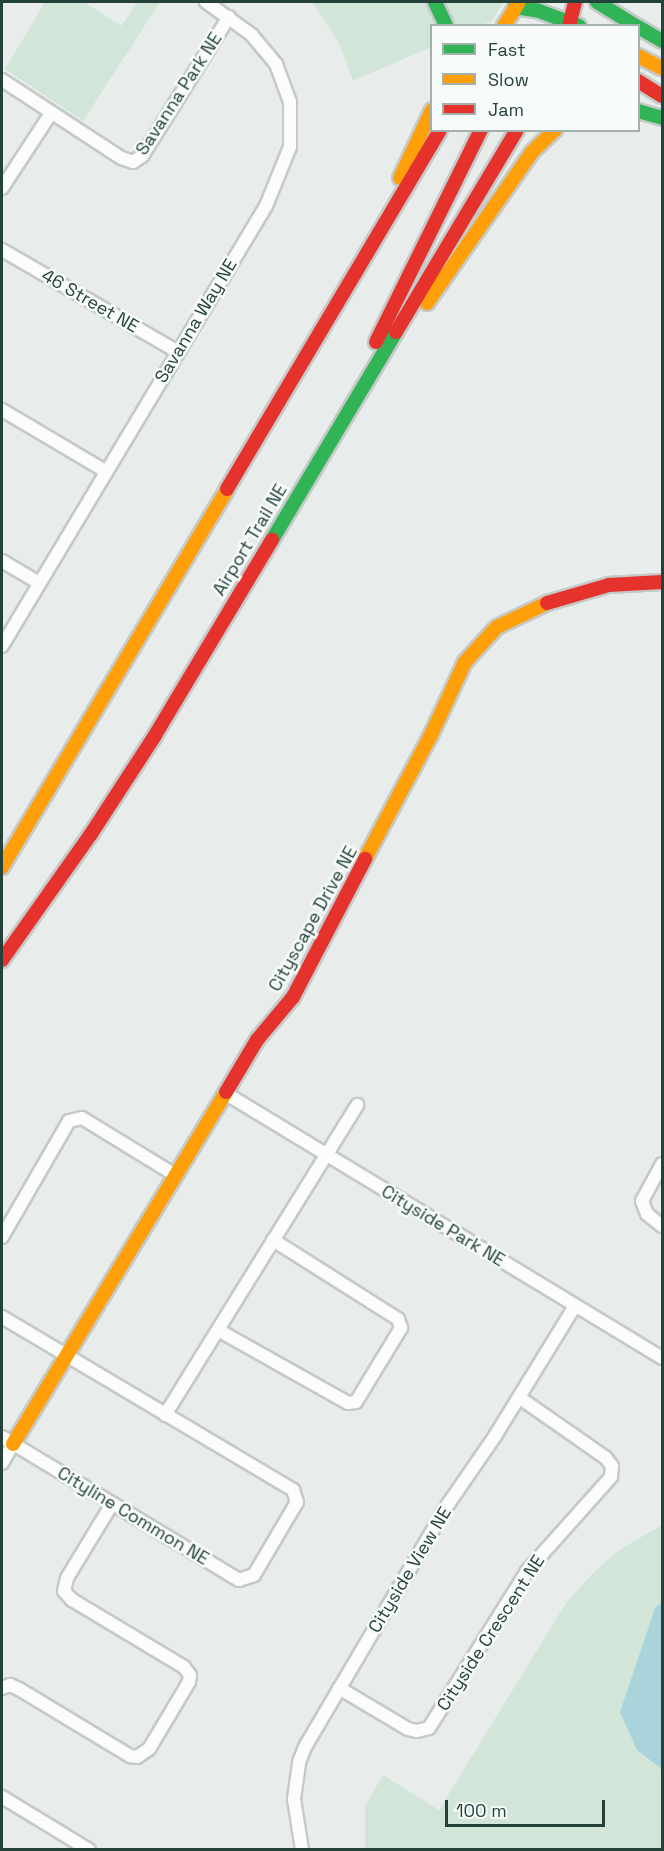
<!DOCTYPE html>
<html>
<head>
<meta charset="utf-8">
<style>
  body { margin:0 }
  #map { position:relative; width:664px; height:1851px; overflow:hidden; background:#e8edeb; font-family:"Space Grotesk",sans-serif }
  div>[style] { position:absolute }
  .green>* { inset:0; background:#d1e6d8 }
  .water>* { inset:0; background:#a9d4db }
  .roads { filter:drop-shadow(2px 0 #c5cac8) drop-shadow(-2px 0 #c5cac8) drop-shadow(0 2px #c5cac8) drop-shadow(0 -2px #c5cac8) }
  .street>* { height:12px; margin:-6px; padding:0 6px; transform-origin:6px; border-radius:6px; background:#fcfcfc }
  .fast>* { height:14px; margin:-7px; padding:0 7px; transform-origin:7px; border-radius:7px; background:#30b455 }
  .slow>* { height:14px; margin:-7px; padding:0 7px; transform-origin:7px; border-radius:7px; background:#ff9f0a }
  .jam>* { height:14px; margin:-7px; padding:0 7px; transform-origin:7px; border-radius:7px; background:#e5322d }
  span { translate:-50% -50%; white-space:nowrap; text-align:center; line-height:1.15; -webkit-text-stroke:5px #f7fbf9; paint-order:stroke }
  .street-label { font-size:18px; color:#24423a }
  .frame { position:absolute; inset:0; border:3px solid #24423a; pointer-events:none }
  .legend { position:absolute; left:430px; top:24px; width:210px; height:108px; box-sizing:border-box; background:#f7fbf9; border:2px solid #a3b1ad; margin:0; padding:8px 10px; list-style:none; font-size:18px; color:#24423a }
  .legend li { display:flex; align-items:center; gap:12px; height:30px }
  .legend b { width:30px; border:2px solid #a3b1ad }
  .scale { position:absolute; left:445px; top:1800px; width:160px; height:27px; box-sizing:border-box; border:3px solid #24423a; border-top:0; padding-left:8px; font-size:18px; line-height:21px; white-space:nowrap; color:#24423a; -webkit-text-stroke:4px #f7fbf9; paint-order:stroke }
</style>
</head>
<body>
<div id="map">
  <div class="green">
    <div style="clip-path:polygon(45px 2px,84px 2px,121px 26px,138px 2px,160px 2px,83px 121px,5px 69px)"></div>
    <div style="clip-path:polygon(312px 2px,503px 2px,492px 21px,481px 25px,432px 26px,431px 47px,353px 81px,339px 43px)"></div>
    <div style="clip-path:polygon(662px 1525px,662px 1849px,365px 1849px,365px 1806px,383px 1775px,439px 1810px,566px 1603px,592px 1574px,619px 1550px)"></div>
  </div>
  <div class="water">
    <div style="clip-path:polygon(662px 1602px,662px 1769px,637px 1750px,620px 1712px,655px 1608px)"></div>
  </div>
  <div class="roads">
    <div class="street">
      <div style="left:2px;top:80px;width:142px;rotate:33.2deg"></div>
      <div style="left:121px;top:158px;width:13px;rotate:18deg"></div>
      <div style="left:133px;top:162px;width:11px;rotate:-34deg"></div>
      <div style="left:142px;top:156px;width:164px;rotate:-58deg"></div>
      <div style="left:2px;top:188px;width:90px;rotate:-56.8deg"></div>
      <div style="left:2px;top:250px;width:203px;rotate:30.1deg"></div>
      <div style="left:2px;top:410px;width:120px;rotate:30.6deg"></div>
      <div style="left:2px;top:561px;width:43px;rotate:30.7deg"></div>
      <div style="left:2px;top:646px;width:513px;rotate:-59.04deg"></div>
      <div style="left:266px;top:206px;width:64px;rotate:-67.9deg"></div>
      <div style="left:290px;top:147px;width:45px;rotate:-90deg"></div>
      <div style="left:290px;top:102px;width:40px;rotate:-110.2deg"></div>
      <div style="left:276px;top:64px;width:38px;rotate:-130deg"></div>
      <div style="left:252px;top:35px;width:57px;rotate:-144.3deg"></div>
      <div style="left:225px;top:1093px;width:511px;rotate:31.23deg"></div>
      <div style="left:662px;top:1164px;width:42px;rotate:118.4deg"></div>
      <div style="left:642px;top:1201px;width:14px;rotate:69deg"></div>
      <div style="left:647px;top:1214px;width:19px;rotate:39deg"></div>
      <div style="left:2px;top:1237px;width:134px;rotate:-60deg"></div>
      <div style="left:69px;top:1121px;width:13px;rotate:-13deg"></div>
      <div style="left:82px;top:1118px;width:109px;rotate:31.5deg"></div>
      <div style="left:2px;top:1317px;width:339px;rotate:30.7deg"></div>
      <div style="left:293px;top:1490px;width:13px;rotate:72deg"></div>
      <div style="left:297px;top:1502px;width:85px;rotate:120.5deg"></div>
      <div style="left:254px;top:1575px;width:16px;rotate:162deg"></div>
      <div style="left:239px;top:1580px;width:277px;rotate:-148.9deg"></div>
      <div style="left:218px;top:1330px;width:149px;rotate:29.3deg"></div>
      <div style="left:348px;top:1403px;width:8px;rotate:-7deg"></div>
      <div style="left:356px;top:1402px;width:87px;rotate:-58.7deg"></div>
      <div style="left:401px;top:1328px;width:9px;rotate:-108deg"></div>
      <div style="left:398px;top:1319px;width:148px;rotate:-147.7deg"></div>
      <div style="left:165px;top:1415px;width:365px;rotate:-58.2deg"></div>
      <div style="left:2px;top:1463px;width:22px;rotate:-60deg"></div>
      <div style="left:2px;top:1688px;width:9px;rotate:-21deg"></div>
      <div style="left:10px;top:1685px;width:10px;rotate:24deg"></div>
      <div style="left:19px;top:1689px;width:130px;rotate:31.1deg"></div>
      <div style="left:130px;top:1756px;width:7px;rotate:8deg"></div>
      <div style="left:137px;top:1757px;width:14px;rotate:-34deg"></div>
      <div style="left:149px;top:1749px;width:78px;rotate:-59.2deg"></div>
      <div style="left:189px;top:1682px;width:7px;rotate:-82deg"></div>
      <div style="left:190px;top:1675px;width:10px;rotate:-127deg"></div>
      <div style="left:184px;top:1667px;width:131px;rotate:-149.1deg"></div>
      <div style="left:72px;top:1600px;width:12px;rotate:-132deg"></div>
      <div style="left:64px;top:1591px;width:13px;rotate:-77deg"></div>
      <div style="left:67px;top:1578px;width:87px;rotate:-58.7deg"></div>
      <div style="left:339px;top:1688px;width:80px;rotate:30.7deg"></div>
      <div style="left:408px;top:1729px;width:9px;rotate:13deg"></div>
      <div style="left:417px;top:1731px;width:12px;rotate:-14deg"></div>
      <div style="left:429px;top:1728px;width:185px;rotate:-58deg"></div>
      <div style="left:527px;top:1571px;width:126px;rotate:-48.2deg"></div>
      <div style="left:611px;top:1477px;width:11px;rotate:-85deg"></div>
      <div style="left:612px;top:1466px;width:10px;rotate:-127deg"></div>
      <div style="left:606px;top:1458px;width:105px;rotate:-145.1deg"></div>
      <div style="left:2px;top:1797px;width:102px;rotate:31.3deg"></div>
      <div style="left:302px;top:1850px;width:52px;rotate:-98.9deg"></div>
      <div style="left:294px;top:1799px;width:37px;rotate:-82deg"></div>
      <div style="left:299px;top:1762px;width:16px;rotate:-68deg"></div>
      <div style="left:305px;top:1747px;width:283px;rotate:-59.5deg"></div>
      <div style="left:449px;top:1503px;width:81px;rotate:-55.5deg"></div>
      <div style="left:495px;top:1436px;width:153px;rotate:-58.4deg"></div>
    </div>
    <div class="fast">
      <div style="left:435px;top:2px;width:26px;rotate:65deg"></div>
      <div style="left:597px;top:2px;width:46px;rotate:31.6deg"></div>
      <div style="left:515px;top:7px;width:24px;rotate:9deg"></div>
      <div style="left:539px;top:11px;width:43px;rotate:20.6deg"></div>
      <div style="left:638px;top:27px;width:28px;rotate:30deg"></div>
      <div style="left:638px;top:111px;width:25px;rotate:16deg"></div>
      <div style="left:272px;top:540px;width:242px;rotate:-59.2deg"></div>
    </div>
    <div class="slow">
      <div style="left:504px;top:26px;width:28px;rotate:-58deg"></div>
      <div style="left:638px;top:56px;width:27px;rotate:27deg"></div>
      <div style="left:400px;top:178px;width:75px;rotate:-64.8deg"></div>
      <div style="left:427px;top:303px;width:184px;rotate:-55.2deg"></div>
      <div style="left:532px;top:152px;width:32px;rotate:-44deg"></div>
      <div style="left:365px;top:859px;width:138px;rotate:-62deg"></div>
      <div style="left:430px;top:737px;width:83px;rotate:-65deg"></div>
      <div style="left:465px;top:662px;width:47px;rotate:-47.6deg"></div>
      <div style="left:497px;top:627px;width:55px;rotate:-25.6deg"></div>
      <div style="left:2px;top:867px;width:440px;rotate:-59.2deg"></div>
      <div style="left:13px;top:1444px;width:411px;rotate:-58.8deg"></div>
    </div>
    <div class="jam">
      <div style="left:569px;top:26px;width:25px;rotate:-76deg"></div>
      <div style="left:638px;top:81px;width:28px;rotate:32deg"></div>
      <div style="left:396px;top:332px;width:235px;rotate:-59.1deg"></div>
      <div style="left:376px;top:342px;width:237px;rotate:-63.7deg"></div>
      <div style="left:227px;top:489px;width:417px;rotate:-59.3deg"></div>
      <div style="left:547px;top:603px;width:65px;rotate:-16.2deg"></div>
      <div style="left:609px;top:585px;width:53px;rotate:-3.2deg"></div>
      <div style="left:2px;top:960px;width:154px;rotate:-54.8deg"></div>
      <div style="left:91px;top:834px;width:116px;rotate:-57deg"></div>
      <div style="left:154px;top:737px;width:230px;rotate:-59.1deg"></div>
      <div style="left:226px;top:1092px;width:61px;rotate:-59.2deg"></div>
      <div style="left:257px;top:1040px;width:56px;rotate:-50.1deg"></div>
      <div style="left:293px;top:997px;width:156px;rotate:-62.4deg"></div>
    </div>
  </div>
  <div class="street-label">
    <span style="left:179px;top:94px;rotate:-57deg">Savanna Park NE</span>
    <span style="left:90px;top:301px;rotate:30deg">46 Street NE</span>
    <span style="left:196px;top:321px;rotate:-59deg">Savanna Way NE</span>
    <span style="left:250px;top:540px;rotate:-59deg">Airport Trail NE</span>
    <span style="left:313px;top:919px;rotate:-61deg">Cityscape Drive NE</span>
    <span style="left:443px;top:1226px;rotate:31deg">Cityside Park NE</span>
    <span style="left:133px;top:1516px;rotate:31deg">Cityline Common NE</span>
    <span style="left:410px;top:1570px;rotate:-59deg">Cityside View NE</span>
    <span style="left:491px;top:1633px;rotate:-57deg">Cityside Crescent NE</span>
  </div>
  <div class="frame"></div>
  <ul class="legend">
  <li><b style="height:8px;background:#30b455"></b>Fast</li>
  <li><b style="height:8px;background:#ff9f0a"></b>Slow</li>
  <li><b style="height:8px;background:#e5322d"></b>Jam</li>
  </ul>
  <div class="scale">100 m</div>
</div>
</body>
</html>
